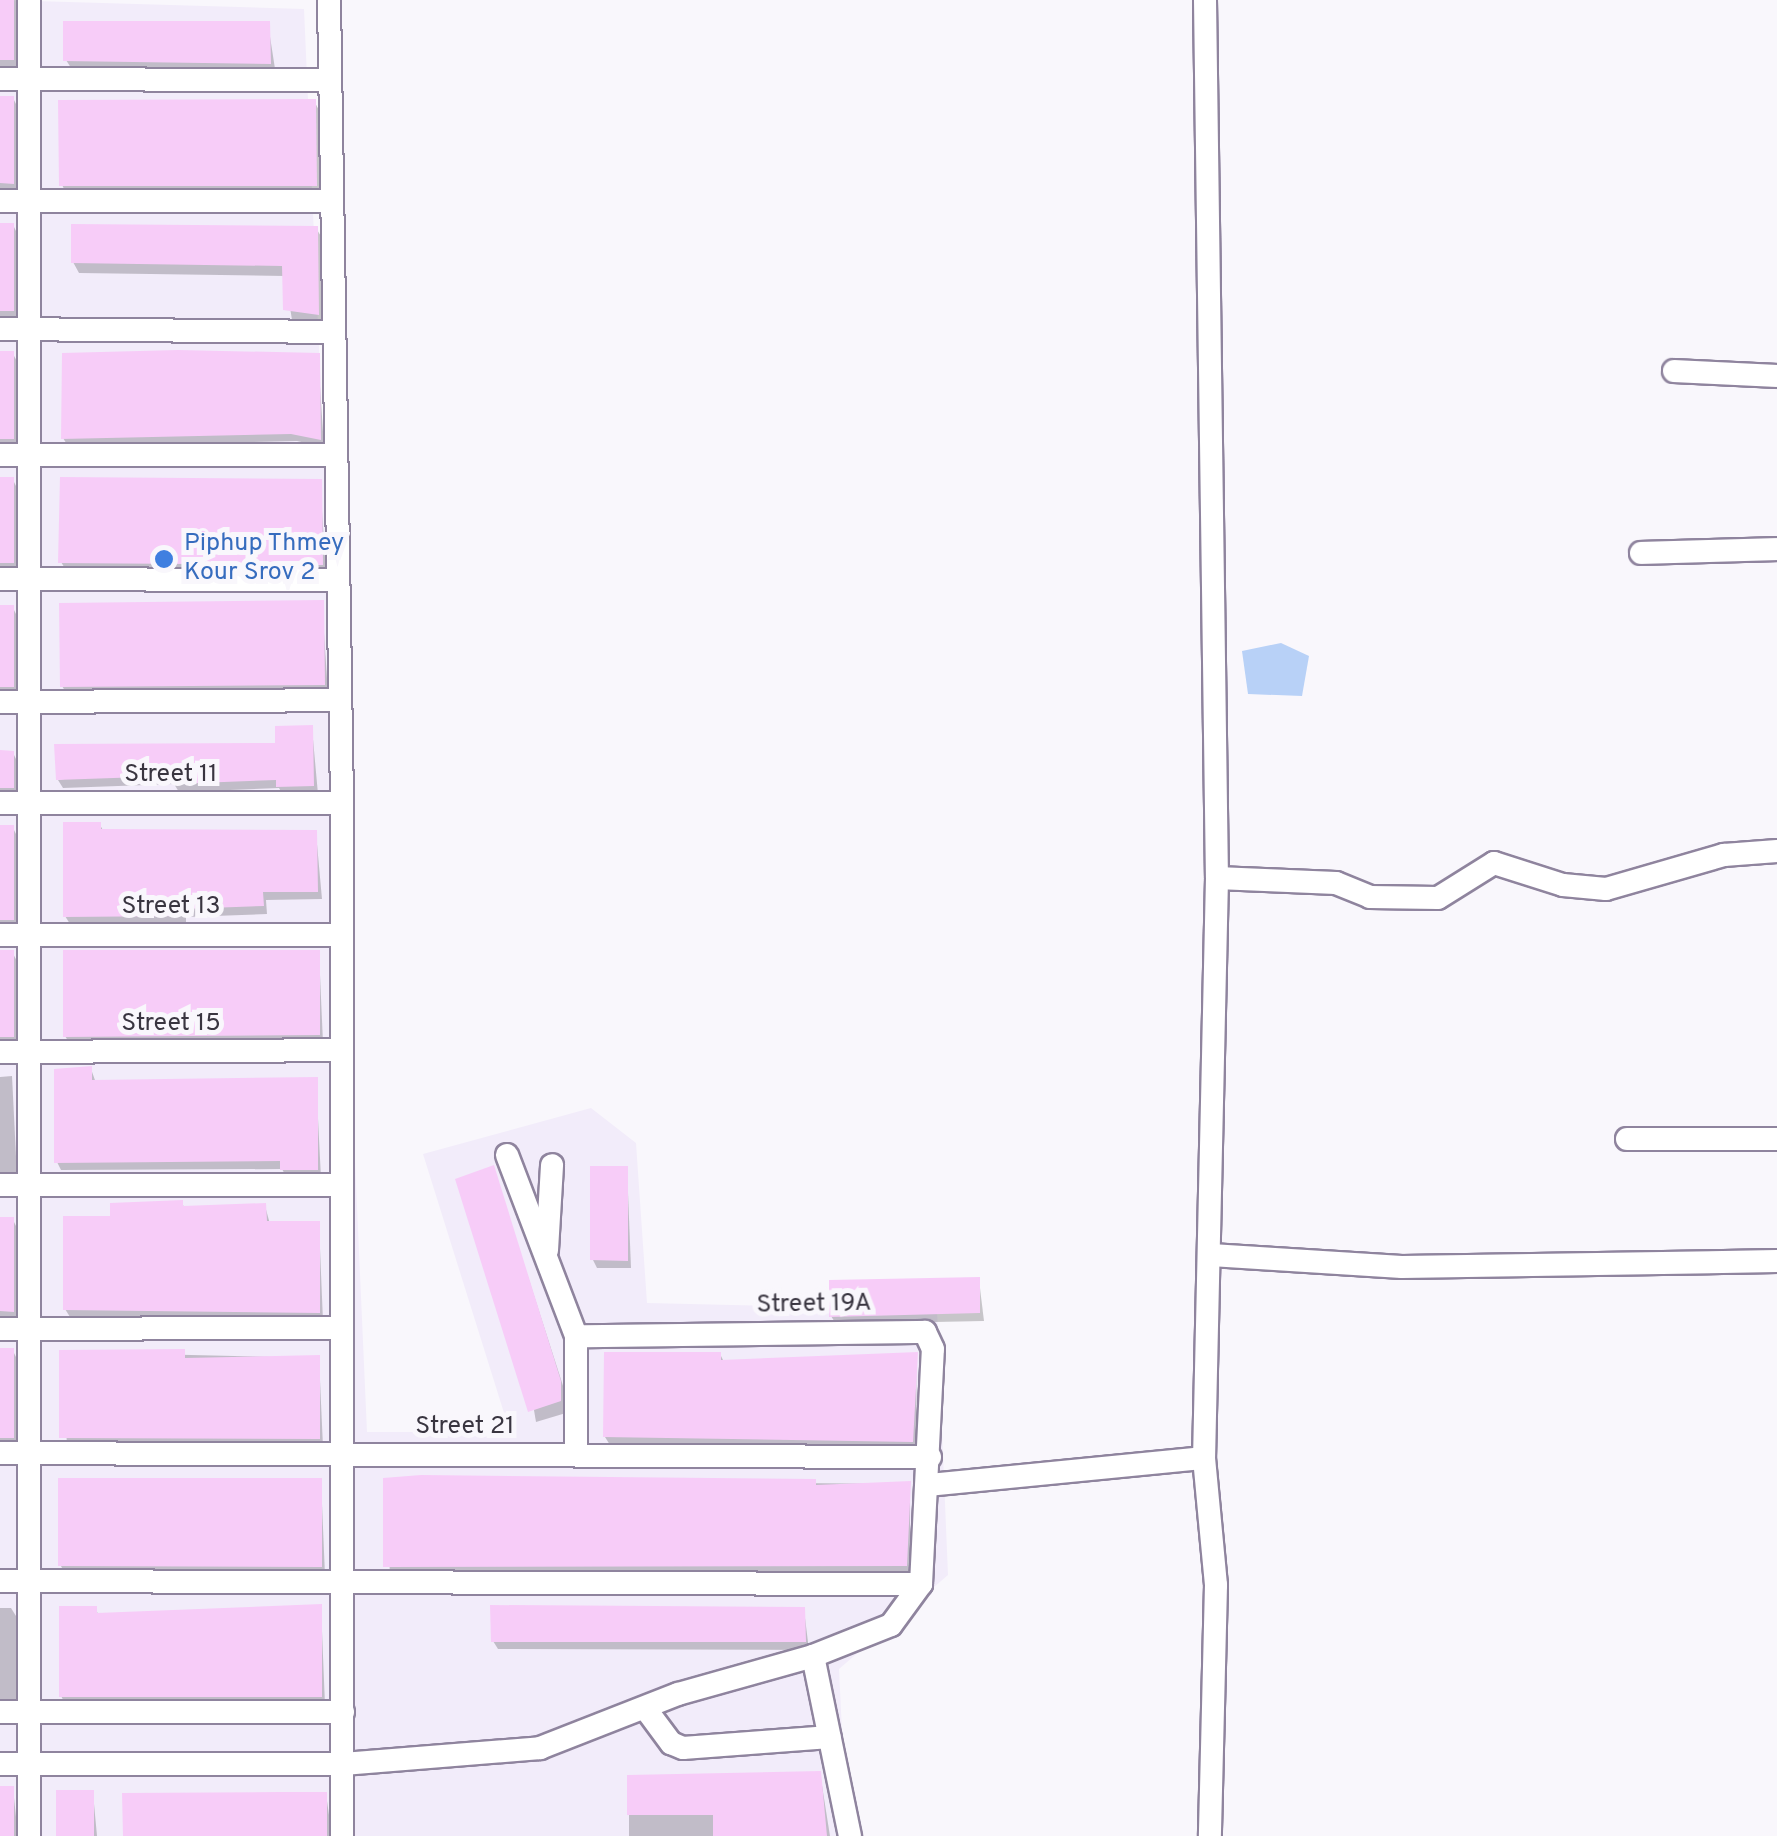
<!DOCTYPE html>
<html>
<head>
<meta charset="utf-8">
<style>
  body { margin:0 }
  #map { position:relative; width:1777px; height:1836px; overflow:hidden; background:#f9f7fc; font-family:Overpass,sans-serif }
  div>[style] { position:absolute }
  .built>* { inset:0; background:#f2ecfa }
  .water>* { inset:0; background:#b8d1f7 }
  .shadow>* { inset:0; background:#0003 }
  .building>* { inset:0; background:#f7ccf8 }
  .roads { filter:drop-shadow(2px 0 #8f849e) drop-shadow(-2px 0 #8f849e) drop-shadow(0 2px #8f849e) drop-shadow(0 -2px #8f849e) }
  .street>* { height:22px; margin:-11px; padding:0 11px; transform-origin:11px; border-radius:11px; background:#fff }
  .dots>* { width:28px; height:28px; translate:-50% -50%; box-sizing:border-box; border:5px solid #f9f7fc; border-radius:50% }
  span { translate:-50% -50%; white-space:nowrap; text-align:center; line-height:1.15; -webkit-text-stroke:10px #f9f7fc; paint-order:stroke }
  .shop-label { font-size:25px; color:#366cbe }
  .left { translate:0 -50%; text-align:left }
  .street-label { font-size:25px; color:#393540 }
</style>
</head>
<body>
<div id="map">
  <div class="built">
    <div style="clip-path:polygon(0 0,304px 9px,367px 1432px,510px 1432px,423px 1154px,591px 1108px,636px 1143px,647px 1303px,937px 1310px,948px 1575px,839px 1669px,847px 1836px,0 1836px)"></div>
  </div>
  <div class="water">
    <div style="clip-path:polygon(1281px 643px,1309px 656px,1302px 696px,1248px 694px,1242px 651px)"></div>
  </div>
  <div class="shadow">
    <div style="clip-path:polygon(0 0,25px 0,19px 71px,0 71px)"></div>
    <div style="clip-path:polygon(268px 24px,276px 75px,73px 71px,66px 60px)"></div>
    <div style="clip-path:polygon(0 98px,13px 98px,19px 110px,19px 194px,0 194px)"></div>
    <div style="clip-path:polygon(314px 101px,320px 112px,322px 196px,68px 196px,62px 185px)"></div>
    <div style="clip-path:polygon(0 225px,13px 225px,19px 237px,19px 322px,0 321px)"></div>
    <div style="clip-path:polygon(316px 228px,322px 238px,324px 324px,292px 320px,285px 276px,79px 273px,73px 262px)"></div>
    <div style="clip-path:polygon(0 354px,13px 354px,19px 365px,19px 450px,0 450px)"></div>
    <div style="clip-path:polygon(318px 356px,324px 447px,297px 441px,68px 446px,63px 438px)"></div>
    <div style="clip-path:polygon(0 480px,13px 480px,18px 490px,18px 572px,0 572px)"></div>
    <div style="clip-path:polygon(320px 481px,326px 572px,66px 570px,61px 562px)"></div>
    <div style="clip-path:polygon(322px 603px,328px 693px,67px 694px,62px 686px)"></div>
    <div style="clip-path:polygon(0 608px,13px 608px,17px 616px,17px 694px,0 694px)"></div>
    <div style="clip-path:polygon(312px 728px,318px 794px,283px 795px,279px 788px,179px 792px,174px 784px,63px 788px,58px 780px,278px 746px)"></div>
    <div style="clip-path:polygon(0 753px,13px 753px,17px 761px,17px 795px,0 795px)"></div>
    <div style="clip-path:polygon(100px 825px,104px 832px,316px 833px,322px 899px,266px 900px,267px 914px,186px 917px,186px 923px,70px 924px,65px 916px)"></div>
    <div style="clip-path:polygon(0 828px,13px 828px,17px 836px,17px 927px,0 927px)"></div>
    <div style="clip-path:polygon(0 952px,12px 952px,17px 961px,17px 1044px,0 1045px)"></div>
    <div style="clip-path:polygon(319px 952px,323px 1043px,70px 1044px,65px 1036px)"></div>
    <div style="clip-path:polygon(91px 1069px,96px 1083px,316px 1079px,321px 1178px,287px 1178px,282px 1169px,61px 1170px,57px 1162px)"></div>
    <div style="clip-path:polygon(12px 1076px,17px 1176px,0 1176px,0 1077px)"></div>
    <div style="clip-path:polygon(493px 1168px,566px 1395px,566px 1413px,536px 1422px)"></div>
    <div style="clip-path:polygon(627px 1168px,631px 1268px,597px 1268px,593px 1260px)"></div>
    <div style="clip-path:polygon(182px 1203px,185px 1209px,265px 1206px,270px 1224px,319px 1224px,323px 1321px,70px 1317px,65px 1309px,113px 1218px)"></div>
    <div style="clip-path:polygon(0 1220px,13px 1220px,17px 1228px,17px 1319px,0 1319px)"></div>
    <div style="clip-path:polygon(979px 1280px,984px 1321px,836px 1324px,831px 1316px)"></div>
    <div style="clip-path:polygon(0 1351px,13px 1351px,17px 1359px,17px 1446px,0 1446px)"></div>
    <div style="clip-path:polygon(62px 1352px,319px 1358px,323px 1447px,67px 1446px)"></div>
    <div style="clip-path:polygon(720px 1354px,724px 1362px,916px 1355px,917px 1449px,610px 1445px,605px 1437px)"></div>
    <div style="clip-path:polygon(321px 1480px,325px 1575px,65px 1574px,61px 1566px)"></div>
    <div style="clip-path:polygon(385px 1480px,910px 1484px,910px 1573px,390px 1575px)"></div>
    <div style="clip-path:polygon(321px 1606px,325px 1705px,66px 1705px,61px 1696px,95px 1609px,99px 1615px)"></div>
    <div style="clip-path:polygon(0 1608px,11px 1608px,16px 1616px,16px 1704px,0 1704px)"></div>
    <div style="clip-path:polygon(804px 1610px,809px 1650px,498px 1649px,493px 1641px)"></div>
    <div style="clip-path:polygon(820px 1773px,830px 1836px,629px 1836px,629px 1777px)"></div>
    <div style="clip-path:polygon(13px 1788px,18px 1836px,0 1836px,0 1789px)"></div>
    <div style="clip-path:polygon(93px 1793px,97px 1836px,59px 1836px)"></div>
    <div style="clip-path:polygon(326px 1794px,332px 1836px,126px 1836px)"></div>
  </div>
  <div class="building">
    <div style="clip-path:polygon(0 0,14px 0,14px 60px,0 60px)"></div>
    <div style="clip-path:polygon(63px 21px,270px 21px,271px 64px,63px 61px)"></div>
    <div style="clip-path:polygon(0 96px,14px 96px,14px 184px,0 183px)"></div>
    <div style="clip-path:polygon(316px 99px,317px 186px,59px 186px,58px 100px)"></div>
    <div style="clip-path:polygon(0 223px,14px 223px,14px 311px,0 311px)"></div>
    <div style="clip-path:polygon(71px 224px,318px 226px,319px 315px,283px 310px,282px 266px,71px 263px)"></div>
    <div style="clip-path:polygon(178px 350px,320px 353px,321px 440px,291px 434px,61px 439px,62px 353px)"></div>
    <div style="clip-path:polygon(0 351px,14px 351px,14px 439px,0 439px)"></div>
    <div style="clip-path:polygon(0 477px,14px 477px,14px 563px,0 563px)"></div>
    <div style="clip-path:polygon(60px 477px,322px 479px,323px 565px,58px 563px)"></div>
    <div style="clip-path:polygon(324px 600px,325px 685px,60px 687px,59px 603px)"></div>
    <div style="clip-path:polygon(0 605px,14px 605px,14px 687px,0 687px)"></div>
    <div style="clip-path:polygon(313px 725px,314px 786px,276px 787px,276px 780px,172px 784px,171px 776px,56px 780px,54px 744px,275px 743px,275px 726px)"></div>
    <div style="clip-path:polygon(0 750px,14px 751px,14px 788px,0 788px)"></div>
    <div style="clip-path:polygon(63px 822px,101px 822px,101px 829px,317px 830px,318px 892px,263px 892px,264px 906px,182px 909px,183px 916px,63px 917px)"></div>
    <div style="clip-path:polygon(0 825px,14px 825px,14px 920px,0 920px)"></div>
    <div style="clip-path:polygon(0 950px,14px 950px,14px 1037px,0 1037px)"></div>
    <div style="clip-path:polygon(63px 950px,320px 950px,320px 1035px,63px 1037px)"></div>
    <div style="clip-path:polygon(92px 1066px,92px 1080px,318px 1077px,318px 1170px,280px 1170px,280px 1161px,54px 1163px,54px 1069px)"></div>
    <div style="clip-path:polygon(494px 1165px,561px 1381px,561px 1401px,528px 1412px,455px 1179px)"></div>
    <div style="clip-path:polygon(590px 1166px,628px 1166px,628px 1261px,590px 1260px)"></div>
    <div style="clip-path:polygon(183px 1200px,183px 1206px,266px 1203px,267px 1221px,320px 1221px,320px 1313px,63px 1310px,63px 1216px,110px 1216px,110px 1203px)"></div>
    <div style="clip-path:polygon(0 1217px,14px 1217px,14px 1312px,0 1311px)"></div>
    <div style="clip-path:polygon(980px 1277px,980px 1313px,829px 1317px,829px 1280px)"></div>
    <div style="clip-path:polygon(0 1348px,14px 1348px,14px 1438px,0 1438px)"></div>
    <div style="clip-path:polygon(185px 1349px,185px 1358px,320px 1355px,320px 1439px,59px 1438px,59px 1350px)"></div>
    <div style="clip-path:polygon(604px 1352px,721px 1352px,721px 1360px,918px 1352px,913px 1442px,603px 1437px)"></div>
    <div style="clip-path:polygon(421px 1475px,816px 1479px,816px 1485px,911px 1481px,907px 1566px,383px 1567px,383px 1478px)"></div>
    <div style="clip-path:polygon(58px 1478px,322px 1478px,322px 1567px,58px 1566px)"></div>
    <div style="clip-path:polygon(322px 1604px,322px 1697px,59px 1697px,59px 1606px,97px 1606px,97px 1613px)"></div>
    <div style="clip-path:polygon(490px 1605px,805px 1607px,806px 1642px,491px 1642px)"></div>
    <div style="clip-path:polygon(821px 1771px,827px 1836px,713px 1836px,713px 1815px,627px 1815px,627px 1775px)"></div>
    <div style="clip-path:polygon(0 1786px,14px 1786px,14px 1836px,0 1836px)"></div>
    <div style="clip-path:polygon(56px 1790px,94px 1790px,94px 1836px,56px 1836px)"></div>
    <div style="clip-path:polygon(279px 1792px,327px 1792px,327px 1836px,123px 1836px,122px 1793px)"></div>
  </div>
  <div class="roads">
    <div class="street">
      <div style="left:29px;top:0;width:1836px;rotate:90deg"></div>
      <div style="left:329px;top:0;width:803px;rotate:89.07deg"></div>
      <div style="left:342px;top:803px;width:1033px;rotate:90deg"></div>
      <div style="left:1205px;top:0;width:878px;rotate:89.22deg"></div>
      <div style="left:1217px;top:878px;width:580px;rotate:91.28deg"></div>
      <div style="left:1204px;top:1458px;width:128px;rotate:84.6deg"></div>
      <div style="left:1216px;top:1585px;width:251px;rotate:91.4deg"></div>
      <div style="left:0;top:79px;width:330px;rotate:0.2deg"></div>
      <div style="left:0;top:201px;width:332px"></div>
      <div style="left:0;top:329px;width:334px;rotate:0.5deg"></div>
      <div style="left:1674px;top:371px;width:103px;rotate:2.8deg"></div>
      <div style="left:0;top:455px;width:336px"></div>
      <div style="left:1641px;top:553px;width:136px;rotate:-1.7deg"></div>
      <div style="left:0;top:579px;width:338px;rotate:0.2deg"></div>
      <div style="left:0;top:702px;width:340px;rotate:-0.3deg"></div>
      <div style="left:0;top:803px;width:342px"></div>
      <div style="left:1217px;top:878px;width:119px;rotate:2.4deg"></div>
      <div style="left:1336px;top:883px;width:37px;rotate:22deg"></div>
      <div style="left:1370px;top:897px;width:68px;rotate:0.8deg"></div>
      <div style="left:1438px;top:898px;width:66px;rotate:-32deg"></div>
      <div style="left:1494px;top:863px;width:72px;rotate:17.7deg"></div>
      <div style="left:1563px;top:885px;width:43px;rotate:5.3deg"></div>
      <div style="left:1606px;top:889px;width:123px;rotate:-16.1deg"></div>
      <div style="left:1724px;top:855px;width:53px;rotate:-4.3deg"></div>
      <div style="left:0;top:935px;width:342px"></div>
      <div style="left:0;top:1052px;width:342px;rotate:-0.3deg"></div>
      <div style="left:1627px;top:1139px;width:150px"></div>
      <div style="left:507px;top:1155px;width:194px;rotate:69.1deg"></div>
      <div style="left:576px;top:1336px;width:119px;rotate:90deg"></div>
      <div style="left:0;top:1185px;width:342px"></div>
      <div style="left:547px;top:1250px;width:85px;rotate:-86.6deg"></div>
      <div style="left:1211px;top:1255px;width:191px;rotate:3.6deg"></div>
      <div style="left:1402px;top:1267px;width:375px;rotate:-0.9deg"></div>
      <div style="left:0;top:1329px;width:342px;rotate:-0.2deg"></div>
      <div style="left:0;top:1453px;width:930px;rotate:0.25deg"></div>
      <div style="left:928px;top:1485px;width:277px;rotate:-5.6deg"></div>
      <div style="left:0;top:1581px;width:921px;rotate:0.19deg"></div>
      <div style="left:813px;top:1656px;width:184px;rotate:78.4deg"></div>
      <div style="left:645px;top:1708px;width:44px;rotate:53.4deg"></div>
      <div style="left:671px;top:1743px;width:13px;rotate:23deg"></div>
      <div style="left:683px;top:1748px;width:147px;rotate:-4.3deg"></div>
      <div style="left:0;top:1712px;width:343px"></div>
      <div style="left:0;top:1764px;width:343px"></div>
      <div style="left:343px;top:1764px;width:198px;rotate:-4.6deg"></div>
      <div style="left:540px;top:1748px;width:148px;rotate:-21.4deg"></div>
      <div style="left:678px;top:1694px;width:140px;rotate:-15.7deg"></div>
      <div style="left:813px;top:1656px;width:84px;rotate:-21.7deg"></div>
      <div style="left:891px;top:1625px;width:51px;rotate:-53.8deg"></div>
      <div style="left:921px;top:1584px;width:235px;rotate:-87.1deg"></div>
      <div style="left:933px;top:1349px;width:19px;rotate:-115deg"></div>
      <div style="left:925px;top:1332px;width:349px;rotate:179.3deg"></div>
    </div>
  </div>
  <div class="dots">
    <div style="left:164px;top:559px;background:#3f7fe0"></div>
  </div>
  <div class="shop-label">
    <span class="left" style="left:184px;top:559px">Piphup Thmey<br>Kour Srov 2</span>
  </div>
  <div class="street-label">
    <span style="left:171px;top:775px">Street 11</span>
    <span style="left:171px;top:907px">Street 13</span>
    <span style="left:171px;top:1024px">Street 15</span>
    <span style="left:814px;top:1305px;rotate:-1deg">Street 19A</span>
    <span style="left:465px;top:1427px">Street 21</span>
  </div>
</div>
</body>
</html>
